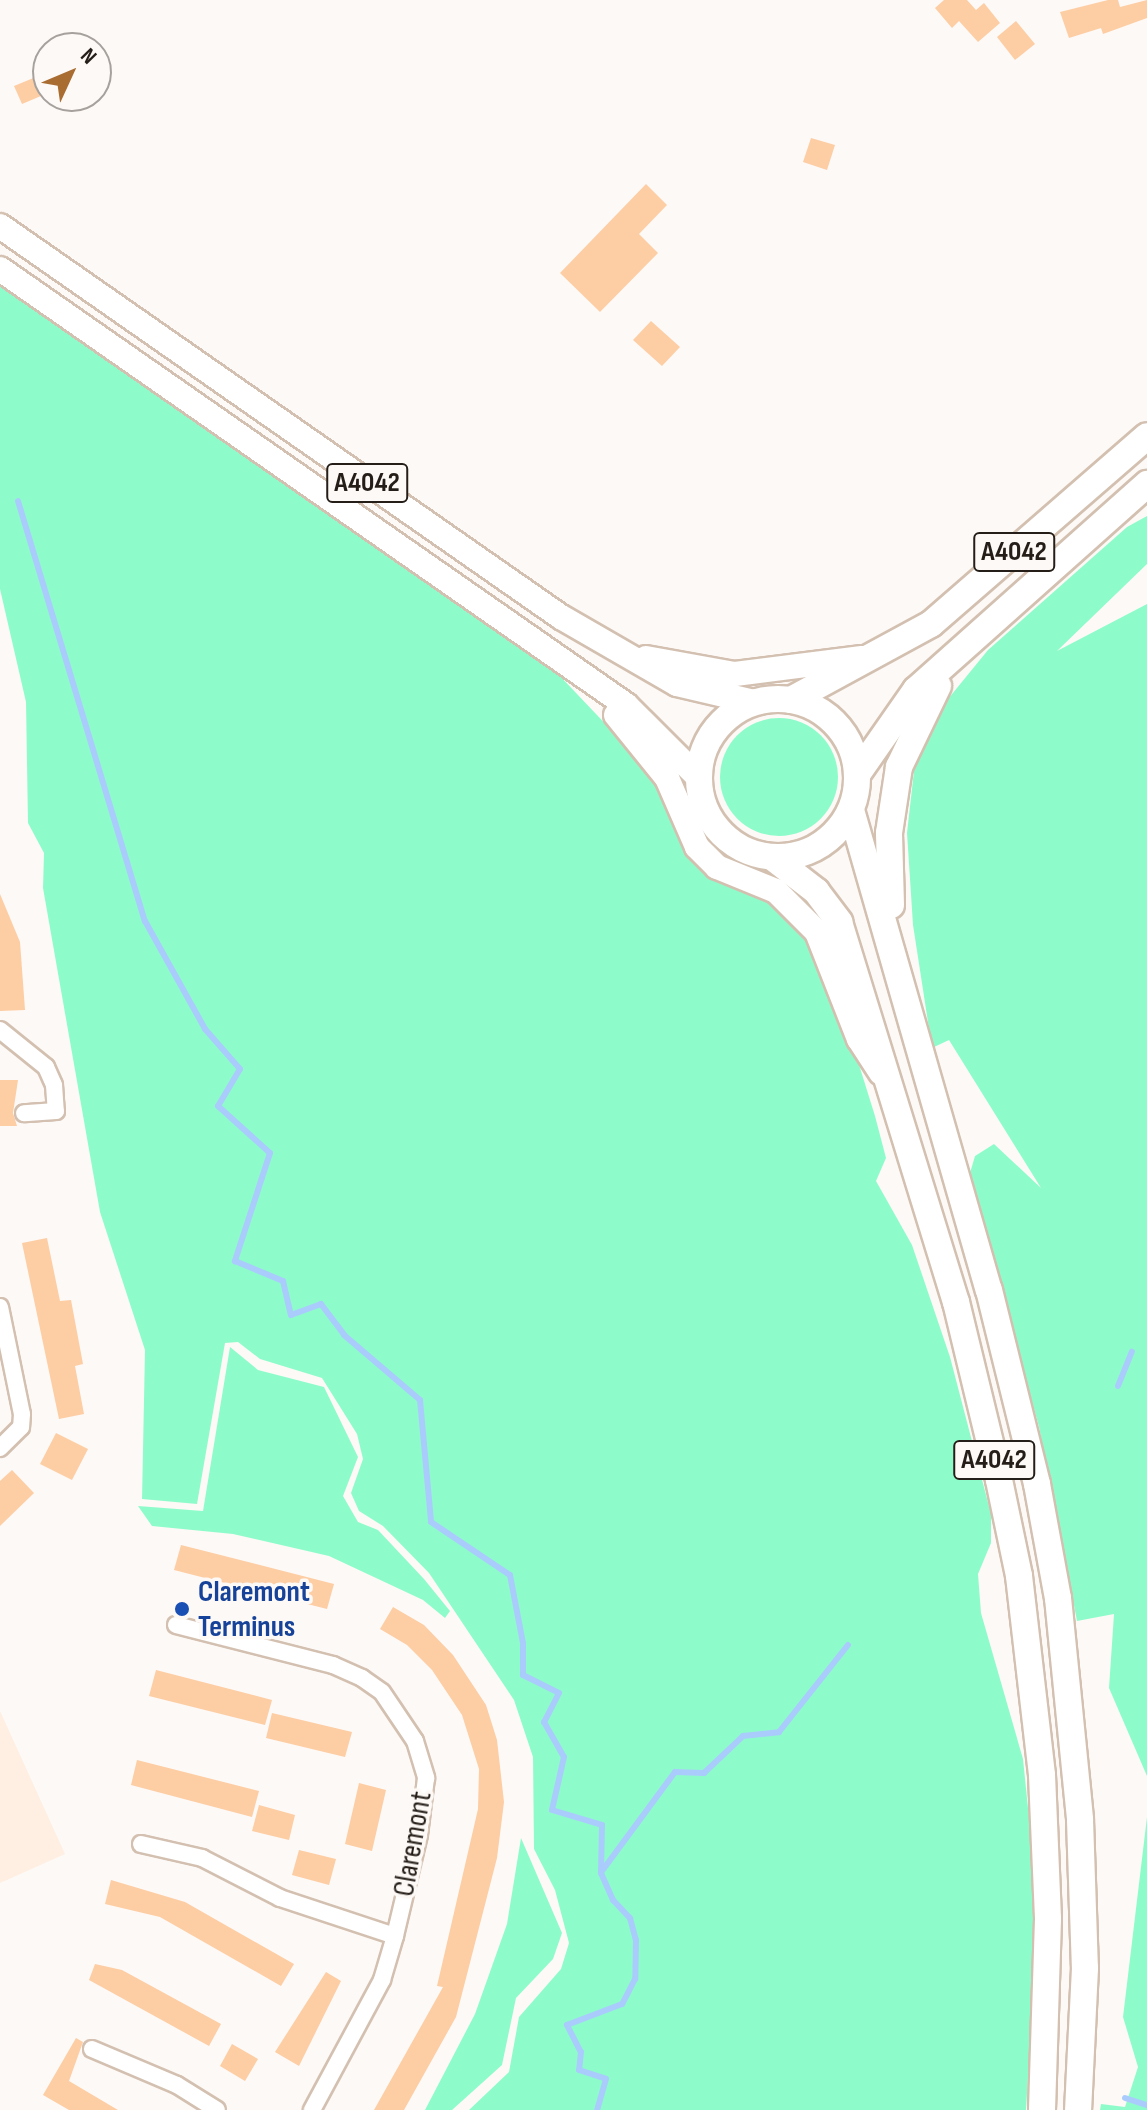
<!DOCTYPE html>
<html>
<head>
<meta charset="utf-8">
<style>
  body { margin:0 }
  #map { position:relative; width:1147px; height:2110px; overflow:hidden; background:#fdf9f6; font-family:"Sofia Sans Condensed",sans-serif }
  div>[style] { position:absolute }
  .built>* { inset:0; background:#ffefe2 }
  .green>* { inset:0; background:#8efcca }
  .round { border-radius:50% }
  .stream>* { height:6px; margin:-3px; padding:0 3px; transform-origin:3px; border-radius:3px; background:#aaccfc }
  .building>* { inset:0; background:#fdcda4 }
  .roads { filter:drop-shadow(2px 0 #d3c0b0) drop-shadow(-2px 0 #d3c0b0) drop-shadow(0 2px #d3c0b0) drop-shadow(0 -2px #d3c0b0) }
  .minor>* { height:16px; margin:-8px; padding:0 8px; transform-origin:8px; border-radius:8px; background:#fff }
  .primary>* { height:24px; margin:-12px; padding:0 12px; transform-origin:12px; border-radius:12px; background:#fff }
  .trunk>* { height:26px; margin:-13px; padding:0 13px; transform-origin:13px; border-radius:13px; background:#fff }
  .trunk>.ring { margin:-13px; padding:0; box-sizing:content-box; background:none; border:26px solid #fff; border-radius:50% }
  .dots>* { width:22px; height:22px; translate:-50% -50%; box-sizing:border-box; border:4px solid #fdf9f6; border-radius:50% }
  span { translate:-50% -50%; white-space:nowrap; text-align:center; line-height:1.15; -webkit-text-stroke:7px #fdf9f6; paint-order:stroke }
  .shield-label span { padding:2px 6px; background:#fdf9f6; border:2px solid; border-radius:6px; -webkit-text-stroke-width:0 }
  .shield-label { font-size:28px; color:#251e18; font-weight:700 }
  .transit-label { font-size:30px; color:#164399; font-weight:700 }
  .left { translate:0 -50%; text-align:left }
  .street-label { font-size:30px; color:#251e18 }
  .north { position:absolute; left:32px; top:32px; width:80px; height:80px; box-sizing:border-box; background:#fdf9f6; border:2px solid #a7a19d; border-radius:50%; rotate:46deg; font-size:22px; font-weight:700; line-height:32px; text-align:center; color:#251e18 }
  .north::after { content:''; display:block; margin:auto; width:28px; height:36px; background:#aa6d31; clip-path:polygon(50% 0,100% 100%,50% 72%,0 100%) }
</style>
</head>
<body>
<div id="map">
  <div class="built">
    <div style="clip-path:polygon(0 1711px,65px 1854px,0 1883px)"></div>
  </div>
  <div class="green">
    <div style="clip-path:polygon(0 281px,558px 674px,654px 775px,675px 830px,704px 869px,771px 903px,808px 937px,846px 1023px,875px 1116px,886px 1158px,876px 1181px,912px 1245px,950px 1357px,991px 1514px,991px 1543px,978px 1574px,981px 1613px,1023px 1759px,1032px 1847px,1034px 1981px,1026px 2110px,469px 2110px,509px 2072px,519px 2017px,561px 1969px,569px 1943px,555px 1890px,534px 1849px,533px 1757px,514px 1700px,429px 1573px,383px 1526px,359px 1511px,351px 1493px,363px 1459px,357px 1434px,322px 1378px,260px 1359px,238px 1342px,225px 1343px,197px 1504px,142px 1499px,145px 1350px,100px 1212px,43px 888px,44px 853px,28px 823px,26px 702px,0 589px)"></div>
    <div style="clip-path:polygon(1147px 516px,1147px 564px,1057px 651px,1147px 604px,1147px 1776px,1109px 1688px,1114px 1614px,1077px 1621px,1039px 1427px,970px 1173px,975px 1156px,994px 1144px,1041px 1188px,949px 1040px,932px 1048px,913px 925px,907px 833px,915px 762px,939px 710px,988px 650px,1127px 527px)"></div>
    <div class="round" style="left:720px;top:718px;width:118px;height:118px"></div>
    <div style="clip-path:polygon(230px 1347px,258px 1370px,324px 1387px,358px 1457px,343px 1496px,358px 1522px,378px 1530px,424px 1579px,450px 1611px,445px 1618px,423px 1600px,329px 1556px,233px 1534px,152px 1526px,138px 1506px,203px 1511px)"></div>
    <div style="clip-path:polygon(1147px 1817px,1147px 2110px,1100px 2110px,1101px 2104px,1125px 2107px,1138px 2067px,1123px 2017px)"></div>
    <div style="clip-path:polygon(521px 1838px,562px 1933px,553px 1959px,516px 1998px,502px 2065px,452px 2110px,425px 2110px,475px 2014px,507px 1924px)"></div>
  </div>
  <div class="stream">
    <div style="left:18px;top:501px;width:439px;rotate:73.2deg"></div>
    <div style="left:145px;top:921px;width:124px;rotate:60.9deg"></div>
    <div style="left:205px;top:1029px;width:53px;rotate:48.8deg"></div>
    <div style="left:240px;top:1069px;width:43px;rotate:120.7deg"></div>
    <div style="left:218px;top:1106px;width:70px;rotate:42.1deg"></div>
    <div style="left:270px;top:1153px;width:114px;rotate:108deg"></div>
    <div style="left:235px;top:1261px;width:52px;rotate:22.6deg"></div>
    <div style="left:283px;top:1281px;width:35px;rotate:77deg"></div>
    <div style="left:291px;top:1315px;width:32px;rotate:-20deg"></div>
    <div style="left:321px;top:1304px;width:39px;rotate:53deg"></div>
    <div style="left:344px;top:1335px;width:100px;rotate:40.5deg"></div>
    <div style="left:420px;top:1400px;width:122px;rotate:84.8deg"></div>
    <div style="left:431px;top:1522px;width:95px;rotate:33.9deg"></div>
    <div style="left:510px;top:1575px;width:69px;rotate:79.2deg"></div>
    <div style="left:523px;top:1643px;width:32px;rotate:90deg"></div>
    <div style="left:523px;top:1675px;width:40px;rotate:26.6deg"></div>
    <div style="left:559px;top:1693px;width:33px;rotate:117deg"></div>
    <div style="left:544px;top:1722px;width:40px;rotate:60.3deg"></div>
    <div style="left:564px;top:1757px;width:54px;rotate:102.8deg"></div>
    <div style="left:552px;top:1810px;width:52px;rotate:16.7deg"></div>
    <div style="left:602px;top:1825px;width:48px;rotate:91.2deg"></div>
    <div style="left:601px;top:1873px;width:30px;rotate:66deg"></div>
    <div style="left:613px;top:1900px;width:25px;rotate:47deg"></div>
    <div style="left:630px;top:1918px;width:23px;rotate:75deg"></div>
    <div style="left:636px;top:1940px;width:39px;rotate:91deg"></div>
    <div style="left:635px;top:1979px;width:28px;rotate:117deg"></div>
    <div style="left:622px;top:2004px;width:59px;rotate:159.1deg"></div>
    <div style="left:567px;top:2025px;width:30px;rotate:63deg"></div>
    <div style="left:581px;top:2052px;width:18px;rotate:96deg"></div>
    <div style="left:579px;top:2070px;width:28px;rotate:18deg"></div>
    <div style="left:606px;top:2079px;width:32px;rotate:106deg"></div>
    <div style="left:1118px;top:1386px;width:37px;rotate:-68deg"></div>
    <div style="left:602px;top:1871px;width:123px;rotate:-53.6deg"></div>
    <div style="left:675px;top:1772px;width:29px;rotate:2deg"></div>
    <div style="left:704px;top:1773px;width:54px;rotate:-43.5deg"></div>
    <div style="left:743px;top:1736px;width:36px;rotate:-6deg"></div>
    <div style="left:779px;top:1732px;width:111px;rotate:-51.6deg"></div>
    <div style="left:1125px;top:2098px;width:23px;rotate:18deg"></div>
  </div>
  <div class="building">
    <div style="clip-path:polygon(944px 0,967px 0,976px 10px,984px 3px,1000px 23px,978px 42px,959px 21px,952px 28px,935px 8px)"></div>
    <div style="clip-path:polygon(1108px 0,1118px 0,1120px 7px,1147px 0,1147px 18px,1103px 34px,1101px 28px,1069px 38px,1060px 12px)"></div>
    <div style="clip-path:polygon(1016px 21px,1035px 44px,1015px 60px,997px 37px)"></div>
    <div style="clip-path:polygon(48px 72px,48px 93px,22px 104px,14px 86px)"></div>
    <div style="clip-path:polygon(811px 138px,835px 145px,827px 170px,803px 162px)"></div>
    <div style="clip-path:polygon(646px 184px,667px 205px,639px 234px,658px 253px,600px 312px,560px 273px)"></div>
    <div style="clip-path:polygon(651px 321px,680px 347px,662px 366px,633px 340px)"></div>
    <div style="clip-path:polygon(0 894px,20px 942px,25px 1010px,0 1011px)"></div>
    <div style="clip-path:polygon(0 1080px,18px 1080px,13px 1113px,17px 1126px,0 1126px)"></div>
    <div style="clip-path:polygon(47px 1238px,60px 1301px,71px 1300px,83px 1364px,75px 1366px,84px 1414px,59px 1419px,22px 1243px)"></div>
    <div style="clip-path:polygon(56px 1433px,88px 1449px,72px 1480px,40px 1464px)"></div>
    <div style="clip-path:polygon(12px 1470px,34px 1493px,0 1526px,0 1481px)"></div>
    <div style="clip-path:polygon(181px 1545px,334px 1584px,327px 1609px,174px 1570px)"></div>
    <div style="clip-path:polygon(393px 1607px,424px 1625px,453px 1655px,486px 1705px,497px 1740px,504px 1802px,497px 1858px,456px 2017px,404px 2110px,374px 2110px,443px 1987px,437px 1986px,478px 1809px,479px 1769px,462px 1715px,432px 1670px,407px 1645px,380px 1629px)"></div>
    <div style="clip-path:polygon(156px 1670px,272px 1700px,265px 1725px,149px 1696px)"></div>
    <div style="clip-path:polygon(272px 1713px,352px 1732px,345px 1757px,266px 1738px)"></div>
    <div style="clip-path:polygon(137px 1760px,259px 1791px,252px 1817px,131px 1785px)"></div>
    <div style="clip-path:polygon(359px 1783px,386px 1790px,372px 1851px,345px 1844px)"></div>
    <div style="clip-path:polygon(259px 1805px,295px 1815px,289px 1840px,252px 1831px)"></div>
    <div style="clip-path:polygon(299px 1850px,336px 1859px,329px 1885px,292px 1875px)"></div>
    <div style="clip-path:polygon(111px 1880px,185px 1902px,294px 1964px,281px 1986px,160px 1917px,105px 1904px)"></div>
    <div style="clip-path:polygon(95px 1964px,122px 1970px,221px 2024px,209px 2046px,89px 1980px)"></div>
    <div style="clip-path:polygon(326px 1972px,341px 1981px,299px 2066px,275px 2052px)"></div>
    <div style="clip-path:polygon(76px 2038px,83px 2042px,69px 2081px,118px 2110px,69px 2110px,43px 2095px)"></div>
    <div style="clip-path:polygon(232px 2044px,258px 2059px,245px 2081px,220px 2066px)"></div>
  </div>
  <div class="roads">
    <div class="minor">
      <div style="left:0;top:1030px;width:59px;rotate:38.8deg"></div>
      <div style="left:46px;top:1067px;width:20px;rotate:66deg"></div>
      <div style="left:54px;top:1085px;width:26px;rotate:86deg"></div>
      <div style="left:56px;top:1111px;width:32px;rotate:176deg"></div>
      <div style="left:0;top:1307px;width:109px;rotate:78.4deg"></div>
      <div style="left:22px;top:1414px;width:13px;rotate:94deg"></div>
      <div style="left:21px;top:1427px;width:30px;rotate:135deg"></div>
      <div style="left:176px;top:1625px;width:162px;rotate:14.3deg"></div>
      <div style="left:333px;top:1665px;width:32px;rotate:24deg"></div>
      <div style="left:362px;top:1678px;width:24px;rotate:35deg"></div>
      <div style="left:382px;top:1692px;width:59px;rotate:56deg"></div>
      <div style="left:415px;top:1741px;width:39px;rotate:73deg"></div>
      <div style="left:426px;top:1778px;width:57px;rotate:97deg"></div>
      <div style="left:419px;top:1835px;width:104px;rotate:103.4deg"></div>
      <div style="left:395px;top:1936px;width:46px;rotate:106.5deg"></div>
      <div style="left:382px;top:1980px;width:148px;rotate:118.3deg"></div>
      <div style="left:141px;top:1844px;width:63px;rotate:12.9deg"></div>
      <div style="left:202px;top:1858px;width:88px;rotate:27.1deg"></div>
      <div style="left:280px;top:1898px;width:121px;rotate:18.3deg"></div>
      <div style="left:92px;top:2049px;width:92px;rotate:23deg"></div>
      <div style="left:177px;top:2085px;width:47px;rotate:32deg"></div>
    </div>
    <div class="primary">
      <div style="left:0;top:226px;width:684px;rotate:34.88deg"></div>
      <div style="left:561px;top:617px;width:134px;rotate:30deg"></div>
      <div style="left:677px;top:684px;width:79px;rotate:13.2deg"></div>
      <div style="left:0;top:269px;width:763px;rotate:34.86deg"></div>
      <div style="left:626px;top:705px;width:103px;rotate:45deg"></div>
      <div style="left:646px;top:658px;width:90px;rotate:10.2deg"></div>
      <div style="left:735px;top:674px;width:128px;rotate:-7.2deg"></div>
      <div style="left:616px;top:715px;width:81px;rotate:51deg"></div>
      <div style="left:667px;top:778px;width:75px;rotate:66.5deg"></div>
      <div style="left:697px;top:847px;width:28px;rotate:45deg"></div>
      <div style="left:717px;top:867px;width:64px;rotate:22.1deg"></div>
      <div style="left:776px;top:891px;width:58px;rotate:45deg"></div>
      <div style="left:817px;top:932px;width:115px;rotate:68.6deg"></div>
      <div style="left:859px;top:1039px;width:40px;rotate:57.1deg"></div>
    </div>
    <div class="trunk">
      <div class="ring" style="left:699px;top:699px;width:132px;height:132px"></div>
      <div style="left:791px;top:700px;width:159px;rotate:-28.5deg"></div>
      <div style="left:931px;top:624px;width:286px;rotate:-41deg"></div>
      <div style="left:858px;top:773px;width:101px;rotate:-55.1deg"></div>
      <div style="left:916px;top:690px;width:310px;rotate:-41.7deg"></div>
      <div style="left:851px;top:810px;width:499px;rotate:74deg"></div>
      <div style="left:989px;top:1290px;width:200px;rotate:76.1deg"></div>
      <div style="left:1037px;top:1484px;width:116px;rotate:79.6deg"></div>
      <div style="left:1058px;top:1598px;width:223px;rotate:84.3deg"></div>
      <div style="left:1080px;top:1820px;width:148px;rotate:88.1deg"></div>
      <div style="left:1085px;top:1968px;width:142px;rotate:92.8deg"></div>
      <div style="left:772px;top:857px;width:56px;rotate:37.7deg"></div>
      <div style="left:816px;top:891px;width:39px;rotate:53deg"></div>
      <div style="left:839px;top:922px;width:398px;rotate:72.9deg"></div>
      <div style="left:956px;top:1302px;width:183px;rotate:76.4deg"></div>
      <div style="left:999px;top:1480px;width:98px;rotate:78.2deg"></div>
      <div style="left:1019px;top:1576px;width:200px;rotate:83.4deg"></div>
      <div style="left:1042px;top:1775px;width:144px;rotate:87.6deg"></div>
      <div style="left:1048px;top:1919px;width:191px;rotate:91.8deg"></div>
      <div style="left:891px;top:905px;width:72px;rotate:-91.6deg"></div>
      <div style="left:889px;top:833px;width:67px;rotate:-81.4deg"></div>
      <div style="left:899px;top:767px;width:90px;rotate:-64.3deg"></div>
    </div>
  </div>
  <div class="dots">
    <div style="left:182px;top:1609px;background:#1a4fb4"></div>
  </div>
  <div class="shield-label">
    <span style="left:367px;top:483px">A4042</span>
    <span style="left:1014px;top:552px">A4042</span>
    <span style="left:994px;top:1460px">A4042</span>
  </div>
  <div class="transit-label">
    <span class="left" style="left:198px;top:1609px">Claremont<br>Terminus</span>
  </div>
  <div class="street-label">
    <span style="left:413px;top:1844px;rotate:-80deg">Claremont</span>
  </div>
  <div class="north">N</div>
</div>
</body>
</html>
